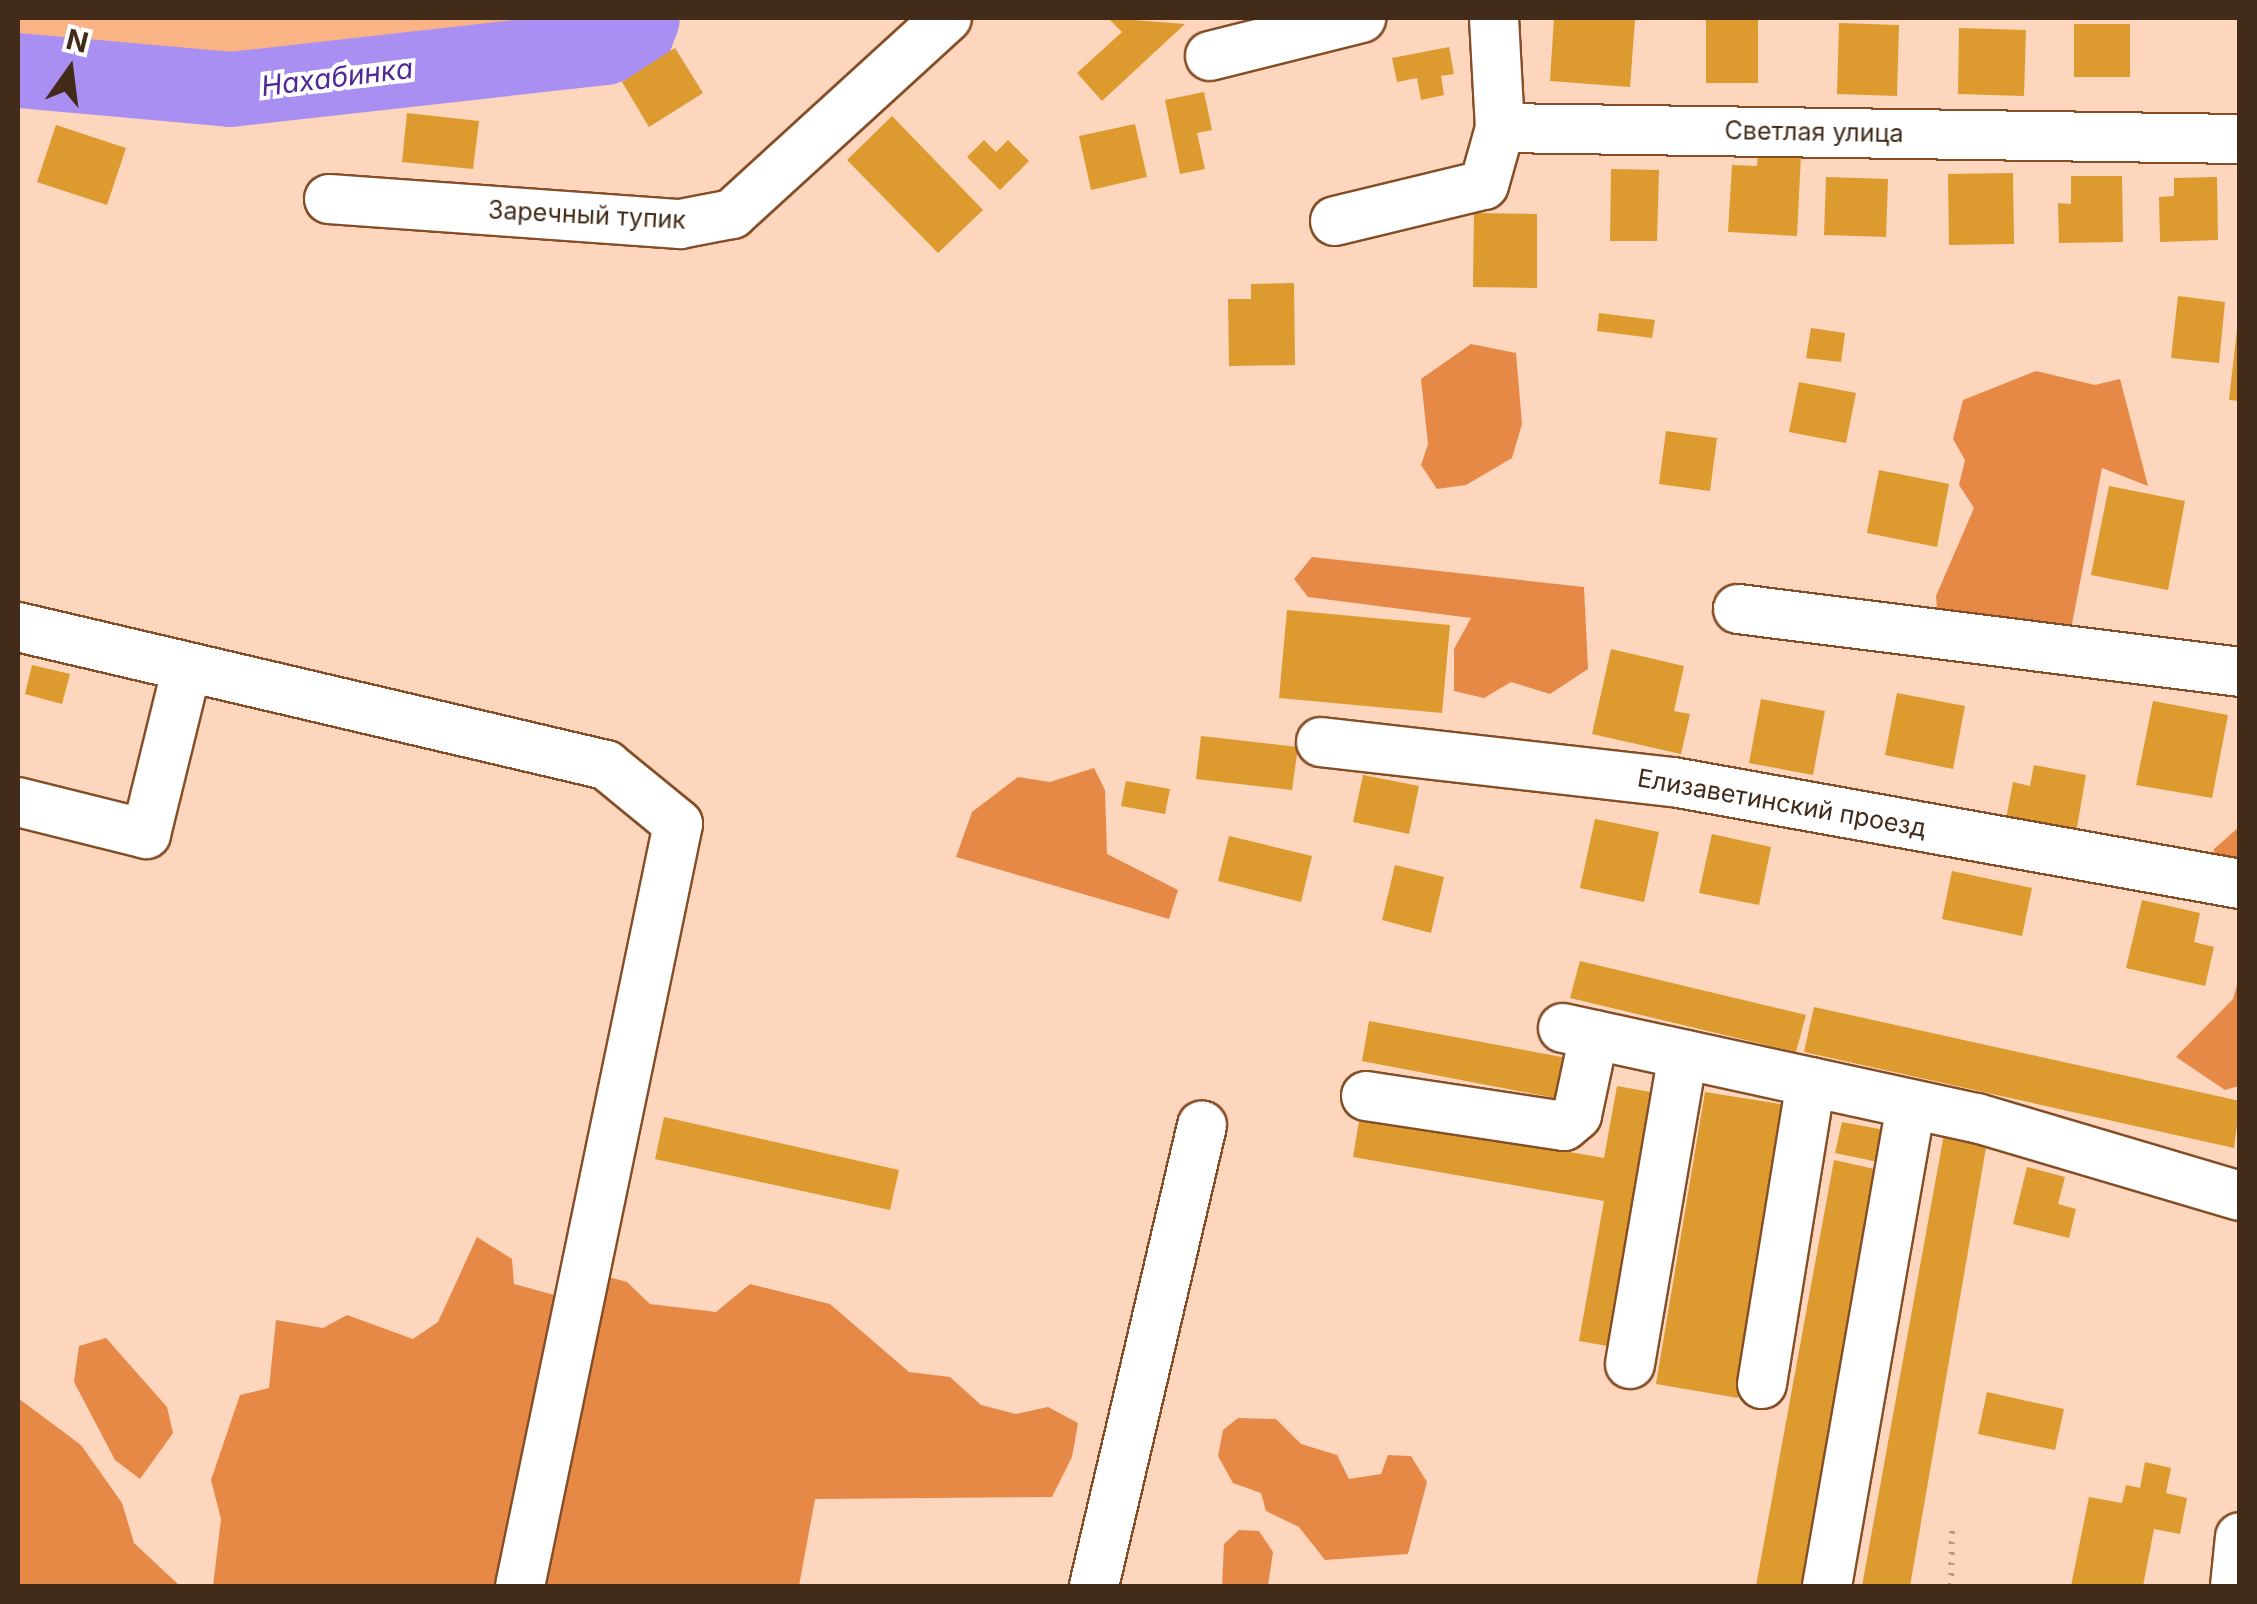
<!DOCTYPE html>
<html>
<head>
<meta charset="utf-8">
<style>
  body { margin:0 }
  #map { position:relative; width:2257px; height:1604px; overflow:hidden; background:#fdd6bd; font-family:Inter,sans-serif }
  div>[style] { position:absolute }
  .green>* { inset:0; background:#f9b385 }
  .forest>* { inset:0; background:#e68946 }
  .river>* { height:75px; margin:-37.5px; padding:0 37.5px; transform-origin:37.5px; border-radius:37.5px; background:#a88ff1 }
  .building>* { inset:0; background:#dc9a2f }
  .path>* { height:6px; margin-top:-3px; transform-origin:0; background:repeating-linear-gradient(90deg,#bb9983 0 2.5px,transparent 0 10.5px) }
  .roads { filter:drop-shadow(2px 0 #854e26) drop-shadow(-2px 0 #854e26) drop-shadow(0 2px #854e26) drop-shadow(0 -2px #854e26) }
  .minor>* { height:48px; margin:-24px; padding:0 24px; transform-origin:24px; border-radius:24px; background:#fff }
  span { translate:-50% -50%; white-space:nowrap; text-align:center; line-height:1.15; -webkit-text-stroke:8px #fff; paint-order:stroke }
  .street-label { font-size:25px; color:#432b1a }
  .water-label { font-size:28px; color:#512898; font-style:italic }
  .frame { position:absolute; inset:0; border:20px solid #432b1a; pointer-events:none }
  .north { position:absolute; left:20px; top:20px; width:100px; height:100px; -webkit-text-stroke:8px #fff; paint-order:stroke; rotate:14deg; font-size:28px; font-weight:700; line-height:40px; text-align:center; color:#432b1a }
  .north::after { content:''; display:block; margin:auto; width:35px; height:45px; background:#432b1a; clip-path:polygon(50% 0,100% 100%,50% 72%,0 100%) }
</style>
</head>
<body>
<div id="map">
  <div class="green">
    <div style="clip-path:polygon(18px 18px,596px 18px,581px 29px,500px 24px,337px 52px,184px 55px,18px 39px)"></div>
  </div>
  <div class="forest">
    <div style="clip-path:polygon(1471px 344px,1516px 353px,1522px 424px,1512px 458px,1466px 485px,1437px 489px,1421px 465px,1428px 444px,1421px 379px)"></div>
    <div style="clip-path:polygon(2036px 371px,2095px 385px,2120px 379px,2148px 486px,2102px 468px,2071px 629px,1938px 619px,1936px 596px,1974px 508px,1959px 485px,1965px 460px,1953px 439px,1963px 400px)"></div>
    <div style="clip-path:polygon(1312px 557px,1584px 587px,1588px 669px,1550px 694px,1511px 682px,1484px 698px,1454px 691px,1454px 649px,1471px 618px,1308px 597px,1294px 579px)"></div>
    <div style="clip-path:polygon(1094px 768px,1105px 790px,1107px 854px,1178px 890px,1169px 919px,956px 857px,972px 812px,1018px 777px,1050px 782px)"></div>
    <div style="clip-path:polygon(2239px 827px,2239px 867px,2212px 860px,2214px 849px)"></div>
    <div style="clip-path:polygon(2239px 978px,2239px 1086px,2225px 1090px,2176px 1057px,2233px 999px)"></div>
    <div style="clip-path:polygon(477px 1237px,512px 1259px,514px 1284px,580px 1302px,597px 1274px,627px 1282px,650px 1304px,716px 1312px,750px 1284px,830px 1304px,909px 1372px,950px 1377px,981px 1405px,1016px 1414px,1048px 1407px,1078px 1423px,1072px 1457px,1052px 1497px,815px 1499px,799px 1586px,213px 1586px,221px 1519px,211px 1480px,240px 1395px,269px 1388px,276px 1320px,323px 1328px,347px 1315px,413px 1339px,438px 1322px)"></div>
    <div style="clip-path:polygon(106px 1338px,167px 1407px,173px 1433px,140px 1479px,115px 1460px,74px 1382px,79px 1346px)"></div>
    <div style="clip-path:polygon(18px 1398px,81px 1445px,122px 1503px,134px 1543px,180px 1586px,18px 1586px)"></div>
    <div style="clip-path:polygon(1238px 1418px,1276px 1419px,1301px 1444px,1337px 1455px,1349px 1479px,1381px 1474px,1388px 1455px,1411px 1456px,1427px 1482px,1408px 1554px,1325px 1560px,1299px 1527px,1266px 1511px,1261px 1493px,1233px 1483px,1218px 1456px,1223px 1430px)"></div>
    <div style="clip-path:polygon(1239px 1530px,1259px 1531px,1273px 1552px,1268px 1586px,1222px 1586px,1224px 1544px)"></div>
  </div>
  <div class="river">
    <div style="left:18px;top:70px;width:213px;rotate:5.1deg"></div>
    <div style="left:230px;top:89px;width:377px;rotate:-6.4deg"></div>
    <div style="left:605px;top:47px;width:32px;rotate:-20deg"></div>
    <div style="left:635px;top:36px;width:19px;rotate:-69deg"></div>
  </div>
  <div class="building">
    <div style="clip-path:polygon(1108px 18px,1185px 24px,1102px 101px,1077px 73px,1122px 32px)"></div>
    <div style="clip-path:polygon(1554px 18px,1635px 20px,1630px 87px,1550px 81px)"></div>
    <div style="clip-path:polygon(1758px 19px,1758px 83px,1706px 83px,1706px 20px)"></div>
    <div style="clip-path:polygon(1839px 23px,1899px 25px,1897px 96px,1837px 94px)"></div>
    <div style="clip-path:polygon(2074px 24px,2130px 24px,2130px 77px,2074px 77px)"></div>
    <div style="clip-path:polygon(1959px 28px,2026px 30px,2024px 96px,1958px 94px)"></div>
    <div style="clip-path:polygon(1449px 47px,1454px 74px,1441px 76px,1444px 95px,1421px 100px,1417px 78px,1397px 82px,1392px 58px)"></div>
    <div style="clip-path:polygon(675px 48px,703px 93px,649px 127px,622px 82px)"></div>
    <div style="clip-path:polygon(1204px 92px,1212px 130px,1197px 133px,1205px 169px,1180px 174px,1165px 100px)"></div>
    <div style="clip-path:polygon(407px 113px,479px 121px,473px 169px,402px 162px)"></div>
    <div style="clip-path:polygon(892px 116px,983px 210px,938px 253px,847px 160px)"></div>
    <div style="clip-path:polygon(1135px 124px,1147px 177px,1091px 190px,1079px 136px)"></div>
    <div style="clip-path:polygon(56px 125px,126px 148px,107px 205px,37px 182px)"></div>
    <div style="clip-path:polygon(984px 140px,996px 152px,1008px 140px,1029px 161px,1000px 190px,967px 157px)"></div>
    <div style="clip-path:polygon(1758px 153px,1801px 155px,1797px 236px,1728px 232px,1732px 165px,1757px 166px)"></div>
    <div style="clip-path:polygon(1611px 169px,1659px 170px,1657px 241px,1610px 241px)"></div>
    <div style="clip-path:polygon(2013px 173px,2014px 244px,1949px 245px,1948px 174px)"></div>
    <div style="clip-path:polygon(2071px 176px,2122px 176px,2123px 242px,2059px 243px,2058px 203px,2071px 204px)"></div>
    <div style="clip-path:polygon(1826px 177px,1888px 179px,1886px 237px,1824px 235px)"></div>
    <div style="clip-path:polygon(2217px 177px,2218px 240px,2160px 242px,2159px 197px,2174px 196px,2174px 178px)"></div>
    <div style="clip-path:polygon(1474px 213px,1537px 214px,1537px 288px,1473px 287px)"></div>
    <div style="clip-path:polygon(1294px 283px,1295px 365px,1229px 366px,1228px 299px,1251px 299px,1251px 284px)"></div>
    <div style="clip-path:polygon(2178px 296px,2225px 302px,2219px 363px,2171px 358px)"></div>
    <div style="clip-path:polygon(1599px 313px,1655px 320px,1652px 338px,1597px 331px)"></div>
    <div style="clip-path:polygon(1811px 328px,1845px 333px,1841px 362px,1806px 358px)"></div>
    <div style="clip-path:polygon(2237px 329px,2240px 329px,2240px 401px,2229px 400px)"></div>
    <div style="clip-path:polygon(1799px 382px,1856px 393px,1846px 443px,1789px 432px)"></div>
    <div style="clip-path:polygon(1666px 431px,1717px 438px,1710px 491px,1659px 484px)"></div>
    <div style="clip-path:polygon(1879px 470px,1949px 484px,1937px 547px,1867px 533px)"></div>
    <div style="clip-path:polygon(2109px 486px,2185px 501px,2168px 590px,2091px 575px)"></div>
    <div style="clip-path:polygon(1287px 610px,1450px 625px,1442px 713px,1279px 698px)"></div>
    <div style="clip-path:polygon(1611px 649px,1684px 666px,1674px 711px,1690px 714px,1681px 754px,1592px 734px)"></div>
    <div style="clip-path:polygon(32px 665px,70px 674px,62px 704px,25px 694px)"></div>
    <div style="clip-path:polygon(1897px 693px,1965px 706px,1953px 769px,1885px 755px)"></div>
    <div style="clip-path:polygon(1761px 699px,1825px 711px,1813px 775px,1749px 763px)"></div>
    <div style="clip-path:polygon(2153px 701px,2228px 715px,2212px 798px,2136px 785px)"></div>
    <div style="clip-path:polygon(1201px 736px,1298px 747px,1292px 790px,1196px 779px)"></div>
    <div style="clip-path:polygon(2034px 765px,2086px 775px,2076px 833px,2006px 819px,2013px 782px,2030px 786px)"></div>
    <div style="clip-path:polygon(1363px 775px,1419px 786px,1409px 834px,1353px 822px)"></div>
    <div style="clip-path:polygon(1126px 781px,1170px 789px,1165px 814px,1121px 806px)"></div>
    <div style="clip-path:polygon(1595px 819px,1659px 832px,1644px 902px,1580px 888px)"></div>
    <div style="clip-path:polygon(1712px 834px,1771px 847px,1759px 905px,1699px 893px)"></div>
    <div style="clip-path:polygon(1229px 836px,1312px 856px,1301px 902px,1218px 881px)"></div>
    <div style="clip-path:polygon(1395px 865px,1444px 877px,1431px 933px,1382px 920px)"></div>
    <div style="clip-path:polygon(1952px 871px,2032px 888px,2022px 936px,1942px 919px)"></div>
    <div style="clip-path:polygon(2142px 900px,2200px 913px,2194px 942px,2214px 947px,2205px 986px,2126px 968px)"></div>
    <div style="clip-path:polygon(1580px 961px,1806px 1015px,1796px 1052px,1570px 998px)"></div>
    <div style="clip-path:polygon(1814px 1007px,2240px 1101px,2234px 1148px,1804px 1052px)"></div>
    <div style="clip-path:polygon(1369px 1021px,1567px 1058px,1560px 1099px,1362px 1061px)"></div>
    <div style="clip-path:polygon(1617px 1086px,1656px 1093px,1613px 1347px,1579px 1341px,1604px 1201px,1353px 1157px,1360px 1115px,1604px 1158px)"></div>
    <div style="clip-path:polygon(1705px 1092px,1787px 1105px,1738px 1398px,1656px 1384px)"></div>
    <div style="clip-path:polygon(664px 1117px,899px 1170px,890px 1210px,655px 1159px)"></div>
    <div style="clip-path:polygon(1842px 1122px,1890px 1131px,1883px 1163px,1835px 1153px)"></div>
    <div style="clip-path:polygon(1944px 1134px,1987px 1142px,1910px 1586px,1862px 1586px)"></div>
    <div style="clip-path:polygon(1834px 1160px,1879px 1170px,1803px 1586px,1756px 1586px)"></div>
    <div style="clip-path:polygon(2027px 1167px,2065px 1177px,2058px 1204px,2076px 1209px,2069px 1238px,2013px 1224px)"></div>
    <div style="clip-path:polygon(1987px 1392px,2064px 1409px,2055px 1450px,1978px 1434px)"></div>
    <div style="clip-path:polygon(2145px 1462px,2171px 1468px,2166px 1493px,2187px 1498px,2180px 1534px,2154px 1529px,2143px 1586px,2071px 1586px,2089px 1497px,2122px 1503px,2126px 1485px,2140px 1488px)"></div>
  </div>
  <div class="path">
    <div style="left:1951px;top:1586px;width:56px;rotate:-89deg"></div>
  </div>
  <div class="roads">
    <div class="minor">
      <div style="left:1494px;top:18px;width:110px;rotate:86.9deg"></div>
      <div style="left:1500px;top:128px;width:740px;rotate:0.85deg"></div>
      <div style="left:1210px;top:56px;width:156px;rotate:-14.1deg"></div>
      <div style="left:329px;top:199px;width:352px;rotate:4.1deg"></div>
      <div style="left:680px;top:224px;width:53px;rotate:-10.9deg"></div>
      <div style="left:732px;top:214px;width:291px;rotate:-42.4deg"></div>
      <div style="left:1335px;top:221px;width:153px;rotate:-13.6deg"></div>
      <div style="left:1484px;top:185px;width:59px;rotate:-74.3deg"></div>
      <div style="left:1738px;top:609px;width:506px;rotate:7.15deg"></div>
      <div style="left:18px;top:627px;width:604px;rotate:13.21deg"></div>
      <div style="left:606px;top:765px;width:93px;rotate:39.3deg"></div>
      <div style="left:678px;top:824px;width:778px;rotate:101.71deg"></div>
      <div style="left:1321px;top:742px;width:354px;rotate:6.5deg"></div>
      <div style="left:1673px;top:782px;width:576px;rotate:10.2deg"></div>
      <div style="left:18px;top:802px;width:132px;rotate:14deg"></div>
      <div style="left:146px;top:834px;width:172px;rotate:-76.2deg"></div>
      <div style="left:1563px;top:1028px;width:424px;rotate:12.3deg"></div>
      <div style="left:1977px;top:1118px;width:274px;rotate:16.5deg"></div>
      <div style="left:1366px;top:1096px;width:200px;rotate:8.6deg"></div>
      <div style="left:1564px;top:1126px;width:17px;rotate:-40deg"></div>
      <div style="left:1577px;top:1115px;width:82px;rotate:-78deg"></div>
      <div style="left:1630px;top:1364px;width:314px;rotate:-80.3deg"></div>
      <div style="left:1762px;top:1384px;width:306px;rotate:-80.8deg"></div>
      <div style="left:1094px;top:1586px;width:473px;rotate:-76.8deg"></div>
      <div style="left:1827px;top:1586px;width:489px;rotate:-80.1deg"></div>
      <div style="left:2235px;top:1586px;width:49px;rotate:-84.2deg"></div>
    </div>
  </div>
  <div class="street-label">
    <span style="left:1814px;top:132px;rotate:1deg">Светлая улица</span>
    <span style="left:587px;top:215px;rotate:3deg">Заречный тупик</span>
    <span style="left:1782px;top:803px;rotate:10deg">Елизаветинский проезд</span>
  </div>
  <div class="water-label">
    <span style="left:337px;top:77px;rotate:-7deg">Нахабинка</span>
  </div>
  <div class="frame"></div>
  <div class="north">N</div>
</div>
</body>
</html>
